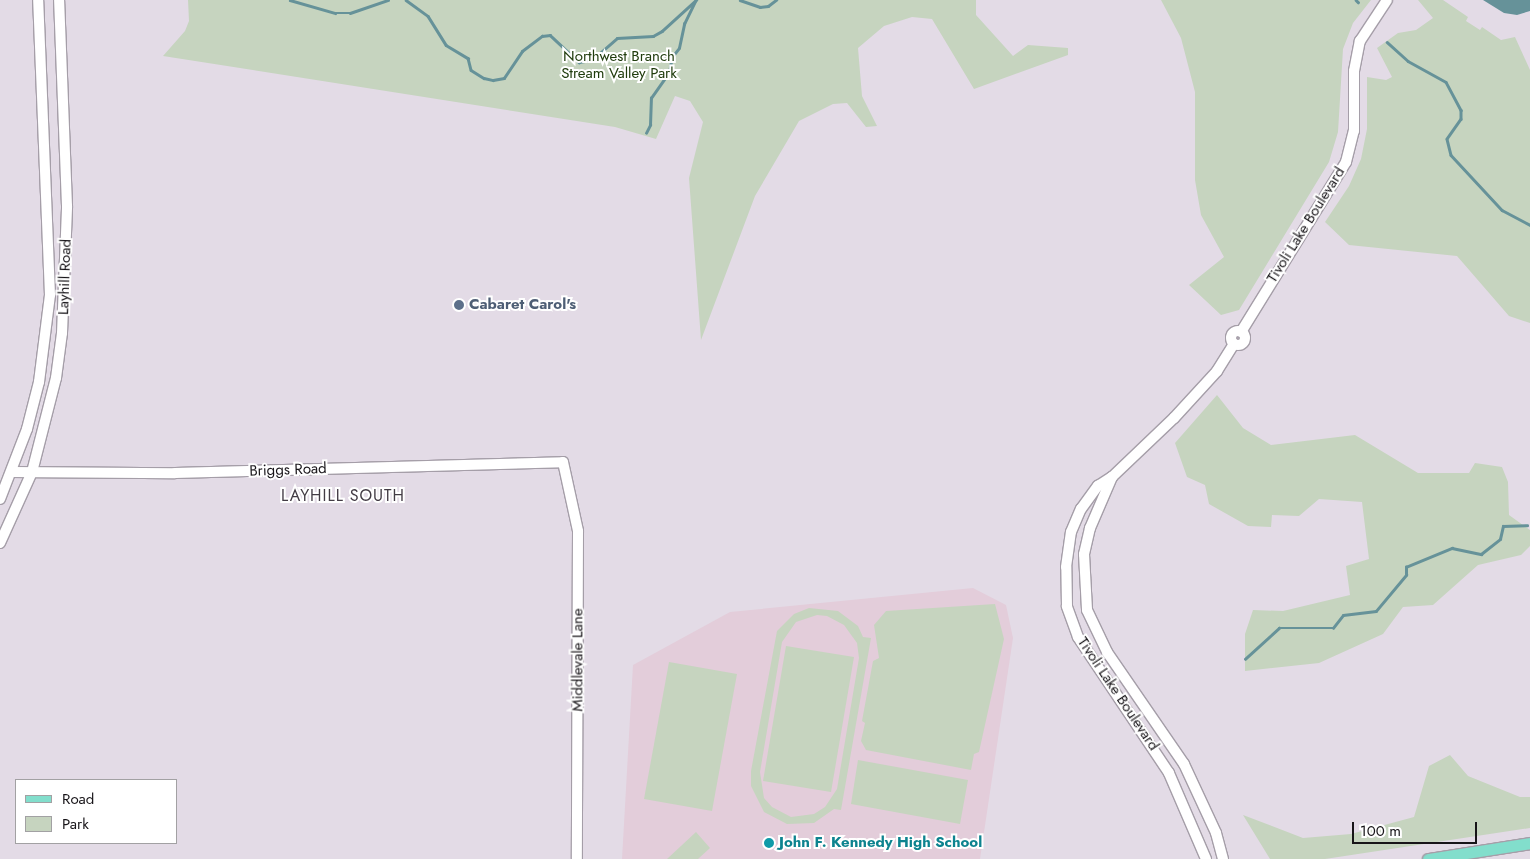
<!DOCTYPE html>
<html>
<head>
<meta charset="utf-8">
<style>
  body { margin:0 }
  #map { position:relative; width:1530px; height:859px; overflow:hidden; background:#e3dbe6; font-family:Jost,sans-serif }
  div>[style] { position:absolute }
  .education>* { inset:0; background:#e3cdda }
  .green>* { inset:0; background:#c6d4bf }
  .water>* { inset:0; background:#669299 }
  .stream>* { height:2.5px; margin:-1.25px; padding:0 1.25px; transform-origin:1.25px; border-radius:1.25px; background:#669299 }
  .roads { filter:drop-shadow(1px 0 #a59ea8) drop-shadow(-1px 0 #a59ea8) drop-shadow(0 1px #a59ea8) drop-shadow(0 -1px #a59ea8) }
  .secondary>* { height:10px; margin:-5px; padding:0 5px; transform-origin:5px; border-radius:5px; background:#fff }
  .secondary>.ring { margin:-5px; padding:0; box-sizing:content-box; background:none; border:10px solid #fff; border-radius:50% }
  .primary>* { height:11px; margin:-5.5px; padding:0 5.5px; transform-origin:5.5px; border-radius:5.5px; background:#82decc }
  .dots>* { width:14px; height:14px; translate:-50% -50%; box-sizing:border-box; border:2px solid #fff; border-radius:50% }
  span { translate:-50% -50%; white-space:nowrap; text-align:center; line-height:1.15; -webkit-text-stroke:4px #fff; paint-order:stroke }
  .park-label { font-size:15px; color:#203c0d }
  .street-label { font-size:15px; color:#171418 }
  .service-label { font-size:15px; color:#4e5e75; font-weight:700 }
  .left { translate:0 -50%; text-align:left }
  .culture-label { font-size:15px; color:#0d838f; font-weight:700 }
  .neighbourhood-label { font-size:16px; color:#423b44; letter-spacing:1px }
  .legend { position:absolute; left:15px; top:779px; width:162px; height:65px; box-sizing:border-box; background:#fff; border:1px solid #a2a1a3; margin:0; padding:6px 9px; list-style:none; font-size:15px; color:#171418 }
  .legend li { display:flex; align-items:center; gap:10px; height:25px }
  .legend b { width:25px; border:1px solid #a2a1a3 }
  .scale { position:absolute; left:1352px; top:822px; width:125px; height:22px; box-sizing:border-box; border:2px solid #171418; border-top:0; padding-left:6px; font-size:15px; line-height:18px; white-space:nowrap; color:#171418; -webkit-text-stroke:4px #fff; paint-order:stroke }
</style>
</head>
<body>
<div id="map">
  <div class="education">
    <div style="clip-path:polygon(973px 588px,1006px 605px,1013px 638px,980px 859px,622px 859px,633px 665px,730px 612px)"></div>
  </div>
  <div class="green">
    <div style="clip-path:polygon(188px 0,976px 0,976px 15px,1013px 56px,1028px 45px,1068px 48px,1068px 55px,974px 89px,932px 19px,912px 17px,884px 26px,858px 48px,862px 96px,877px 126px,866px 127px,847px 103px,833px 104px,799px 121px,755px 196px,701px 340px,689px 178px,703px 122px,690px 101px,675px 96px,656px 139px,615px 127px,163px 56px,185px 31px,189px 21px)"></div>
    <div style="clip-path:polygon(1161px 0,1371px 0,1353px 23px,1343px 49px,1338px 132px,1329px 162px,1239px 310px,1221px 315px,1189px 285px,1224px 257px,1201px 215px,1195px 180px,1195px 92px,1181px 38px)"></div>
    <div style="clip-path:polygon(1418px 0,1443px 0,1468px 17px,1466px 21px,1480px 30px,1482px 27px,1501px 40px,1515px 37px,1530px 70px,1530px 323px,1509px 316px,1457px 256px,1349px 245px,1325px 222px,1349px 186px,1361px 159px,1367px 129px,1367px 77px,1386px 80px,1392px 77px,1377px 48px,1398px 33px,1416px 30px,1433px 18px)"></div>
    <div style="clip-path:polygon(1217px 395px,1243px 428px,1271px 445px,1355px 435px,1418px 473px,1469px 473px,1475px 463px,1502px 467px,1508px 482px,1509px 515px,1530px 530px,1530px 546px,1521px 555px,1478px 565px,1433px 605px,1403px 607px,1383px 634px,1319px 663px,1245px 671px,1245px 634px,1253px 610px,1283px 611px,1350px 595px,1346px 566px,1369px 559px,1362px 502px,1319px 499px,1299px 516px,1272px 515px,1271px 527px,1248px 526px,1209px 504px,1205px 485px,1187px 477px,1175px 443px)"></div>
    <div style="clip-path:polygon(995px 604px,1004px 639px,979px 752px,974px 754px,971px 770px,866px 750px,861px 741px,865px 723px,862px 721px,873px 661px,879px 658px,874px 625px,886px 611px)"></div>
    <div style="clip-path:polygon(evenodd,809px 608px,838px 611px,858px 626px,863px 637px,871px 638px,841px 810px,834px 809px,814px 823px,787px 824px,764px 812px,751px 786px,751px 771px,777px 631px,794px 614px,809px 608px,817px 615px,827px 616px,844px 625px,857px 643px,859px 658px,837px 789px,825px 807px,814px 814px,791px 817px,772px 807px,764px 798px,760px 772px,782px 642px,796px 622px,817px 615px)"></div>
    <div style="clip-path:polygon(786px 646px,854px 657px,831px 792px,763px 781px)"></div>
    <div style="clip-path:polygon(669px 662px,737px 674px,712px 811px,644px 799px)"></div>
    <div style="clip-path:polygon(1450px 755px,1468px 776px,1520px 797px,1530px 797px,1530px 828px,1325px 859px,1270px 859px,1243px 815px,1303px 838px,1351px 834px,1414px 817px,1429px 766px)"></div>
    <div style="clip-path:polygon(858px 760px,968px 780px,960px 824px,851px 804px)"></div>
    <div style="clip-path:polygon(696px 832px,710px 848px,698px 859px,667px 859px)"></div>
  </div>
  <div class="water">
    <div style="clip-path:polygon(1483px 0,1530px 0,1530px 11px,1517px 15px,1504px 13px)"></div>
  </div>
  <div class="stream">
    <div style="left:290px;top:0;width:47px;rotate:16.1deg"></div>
    <div style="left:335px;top:13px;width:15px"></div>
    <div style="left:350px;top:13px;width:40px;rotate:-18.9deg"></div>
    <div style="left:406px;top:0;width:27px;rotate:36deg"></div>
    <div style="left:428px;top:16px;width:34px;rotate:58deg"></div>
    <div style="left:446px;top:45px;width:26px;rotate:31deg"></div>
    <div style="left:468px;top:58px;width:12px;rotate:76deg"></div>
    <div style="left:471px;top:70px;width:15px;rotate:32deg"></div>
    <div style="left:484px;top:78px;width:9px;rotate:13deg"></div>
    <div style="left:493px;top:80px;width:11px;rotate:-10deg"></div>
    <div style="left:504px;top:78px;width:32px;rotate:-56deg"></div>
    <div style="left:522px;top:51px;width:25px;rotate:-37deg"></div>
    <div style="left:542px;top:36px;width:8px;rotate:-7deg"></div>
    <div style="left:550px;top:35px;width:40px;rotate:43deg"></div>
    <div style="left:579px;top:62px;width:13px;rotate:-9deg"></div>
    <div style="left:592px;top:60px;width:33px;rotate:-41deg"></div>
    <div style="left:617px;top:38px;width:36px;rotate:-3deg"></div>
    <div style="left:653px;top:36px;width:10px;rotate:-29deg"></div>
    <div style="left:662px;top:31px;width:46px;rotate:-42.4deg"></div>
    <div style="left:740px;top:0;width:21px;rotate:19deg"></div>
    <div style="left:760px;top:7px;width:8px;rotate:-7deg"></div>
    <div style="left:768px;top:6px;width:10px;rotate:-37deg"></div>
    <div style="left:1356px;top:0;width:3px;rotate:45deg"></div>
    <div style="left:1387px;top:42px;width:28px;rotate:42deg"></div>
    <div style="left:1408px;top:61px;width:43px;rotate:28.9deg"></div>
    <div style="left:1446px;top:82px;width:32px;rotate:62deg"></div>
    <div style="left:1461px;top:110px;width:9px;rotate:90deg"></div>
    <div style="left:1461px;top:119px;width:24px;rotate:125deg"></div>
    <div style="left:1447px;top:139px;width:16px;rotate:76deg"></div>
    <div style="left:1451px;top:155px;width:75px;rotate:47.2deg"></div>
    <div style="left:1502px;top:210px;width:32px;rotate:28deg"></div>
    <div style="left:646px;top:133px;width:9px;rotate:-63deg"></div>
    <div style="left:650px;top:125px;width:27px;rotate:-88deg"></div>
    <div style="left:651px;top:98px;width:32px;rotate:-55deg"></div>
    <div style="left:669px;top:72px;width:15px;rotate:-79deg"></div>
    <div style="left:672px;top:57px;width:11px;rotate:-52deg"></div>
    <div style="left:679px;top:48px;width:25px;rotate:-78deg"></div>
    <div style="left:684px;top:24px;width:25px;rotate:-64deg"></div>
    <div style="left:1245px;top:659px;width:46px;rotate:-42.4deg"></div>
    <div style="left:1279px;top:628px;width:54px"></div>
    <div style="left:1333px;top:628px;width:16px;rotate:-52deg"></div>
    <div style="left:1343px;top:615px;width:33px;rotate:-7deg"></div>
    <div style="left:1376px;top:611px;width:47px;rotate:-50.2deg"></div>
    <div style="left:1406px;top:575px;width:8px;rotate:-90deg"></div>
    <div style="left:1406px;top:567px;width:50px;rotate:-22.4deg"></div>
    <div style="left:1452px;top:548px;width:30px;rotate:12deg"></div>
    <div style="left:1481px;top:554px;width:24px;rotate:-38deg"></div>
    <div style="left:1500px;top:539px;width:13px;rotate:-77deg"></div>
    <div style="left:1503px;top:526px;width:24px;rotate:-2deg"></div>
  </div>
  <div class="roads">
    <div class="secondary">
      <div class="ring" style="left:1231px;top:331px;width:4px;height:4px"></div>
      <div style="left:1241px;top:332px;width:200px;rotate:-58.3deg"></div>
      <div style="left:1346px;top:162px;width:32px;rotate:-76deg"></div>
      <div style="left:1354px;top:131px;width:60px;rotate:-90deg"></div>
      <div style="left:1354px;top:71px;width:31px;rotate:-79deg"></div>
      <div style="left:1360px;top:41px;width:49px;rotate:-56.6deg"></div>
      <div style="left:12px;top:472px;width:163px;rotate:0.4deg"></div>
      <div style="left:175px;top:473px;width:388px;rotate:-1.6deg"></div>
      <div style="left:563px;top:462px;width:71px;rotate:77.7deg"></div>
      <div style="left:578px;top:531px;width:328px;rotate:90.2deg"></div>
      <div style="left:1112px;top:477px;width:56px;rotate:113.3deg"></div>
      <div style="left:1090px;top:528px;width:27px;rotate:103deg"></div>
      <div style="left:1084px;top:554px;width:56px;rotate:86.9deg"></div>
      <div style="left:1087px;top:610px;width:47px;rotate:64.5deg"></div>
      <div style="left:1107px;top:652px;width:136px;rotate:55.5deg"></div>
      <div style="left:1184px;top:764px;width:76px;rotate:65.1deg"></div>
      <div style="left:1216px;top:833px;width:27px;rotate:75deg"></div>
      <div style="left:0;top:499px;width:75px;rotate:-68.9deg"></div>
      <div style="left:27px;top:429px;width:49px;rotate:-75.7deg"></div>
      <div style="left:39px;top:382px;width:88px;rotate:-82.8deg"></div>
      <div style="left:50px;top:295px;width:295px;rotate:-92.3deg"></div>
      <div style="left:0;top:543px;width:78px;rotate:-65.7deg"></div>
      <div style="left:32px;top:472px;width:97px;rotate:-75.7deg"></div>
      <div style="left:56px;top:378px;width:45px;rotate:-82.4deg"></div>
      <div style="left:62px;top:333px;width:127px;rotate:-87.7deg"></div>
      <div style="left:67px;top:206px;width:206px;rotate:-92.2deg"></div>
      <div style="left:1206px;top:859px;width:94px;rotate:-113.3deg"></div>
      <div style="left:1169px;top:773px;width:164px;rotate:-123.8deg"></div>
      <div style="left:1078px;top:637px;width:33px;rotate:-110deg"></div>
      <div style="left:1067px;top:606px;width:39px;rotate:-91deg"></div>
      <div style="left:1066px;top:567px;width:35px;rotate:-82deg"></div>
      <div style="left:1071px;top:532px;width:25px;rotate:-67deg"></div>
      <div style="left:1081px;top:509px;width:29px;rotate:-54deg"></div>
      <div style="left:1098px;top:486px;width:17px;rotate:-33deg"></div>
      <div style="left:1112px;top:477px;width:86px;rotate:-43.6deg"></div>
      <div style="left:1174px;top:418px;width:64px;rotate:-47.5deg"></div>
      <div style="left:1217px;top:371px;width:32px;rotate:-58deg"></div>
    </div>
    <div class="primary">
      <div style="left:1428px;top:859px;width:103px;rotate:-8.9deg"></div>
    </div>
  </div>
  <div class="dots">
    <div style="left:459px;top:305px;background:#5c6f8a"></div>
    <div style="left:769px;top:843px;background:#0f9aa8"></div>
  </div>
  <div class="park-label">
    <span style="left:619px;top:65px">Northwest Branch<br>Stream Valley Park</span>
  </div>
  <div class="street-label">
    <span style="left:1306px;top:225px;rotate:-58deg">Tivoli Lake Boulevard</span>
    <span style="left:65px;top:277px;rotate:-88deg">Layhill Road</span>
    <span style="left:288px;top:470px;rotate:-2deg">Briggs Road</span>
    <span style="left:578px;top:660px;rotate:-90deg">Middlevale Lane</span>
    <span style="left:1118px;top:694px;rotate:56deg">Tivoli Lake Boulevard</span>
  </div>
  <div class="service-label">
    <span class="left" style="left:469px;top:305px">Cabaret Carol's</span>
  </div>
  <div class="culture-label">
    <span class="left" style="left:779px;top:843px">John F. Kennedy High School</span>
  </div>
  <div class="neighbourhood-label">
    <span style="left:343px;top:496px">LAYHILL SOUTH</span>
  </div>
  <ul class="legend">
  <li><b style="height:6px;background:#82decc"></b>Road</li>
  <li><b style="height:14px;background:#c6d4bf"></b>Park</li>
  </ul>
  <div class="scale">100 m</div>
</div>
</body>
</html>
